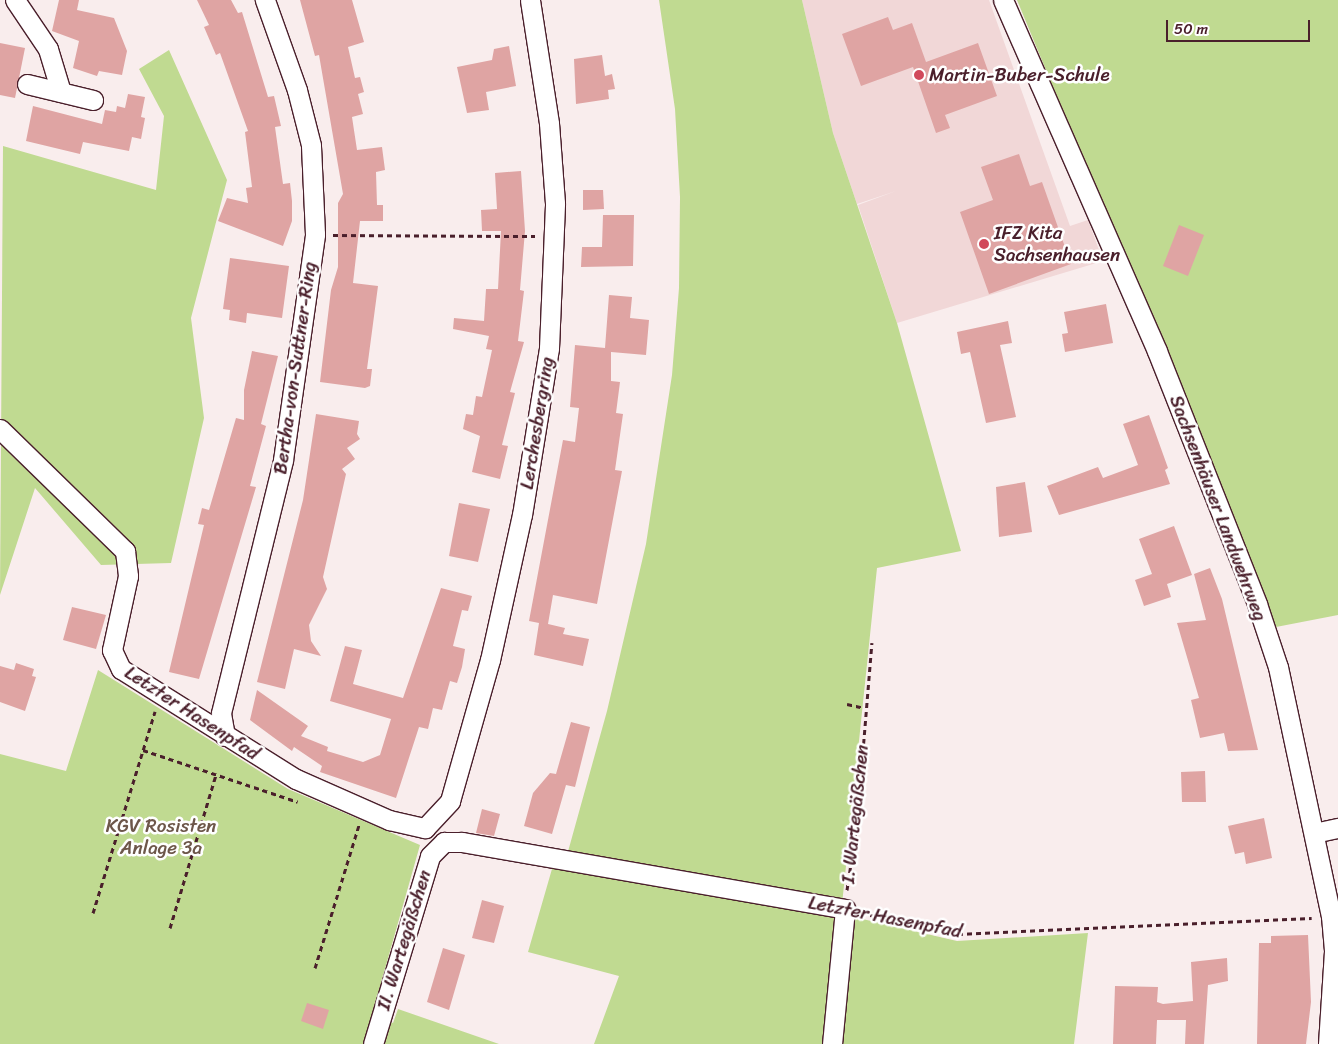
<!DOCTYPE html>
<html>
<head>
<meta charset="utf-8">
<style>
  body { margin:0 }
  #map { position:relative; width:1338px; height:1044px; overflow:hidden; background:#f9eded; font-family:Sriracha,sans-serif }
  div>[style] { position:absolute }
  .built>* { inset:0; background:#f1d7d7 }
  .green>* { inset:0; background:#c0da91 }
  .building>* { inset:0; background:#dfa4a3 }
  .path>* { height:3px; margin-top:-1.5px; transform-origin:0; background:repeating-linear-gradient(90deg,#4a1f2b 0 5px,transparent 0 9px) }
  .roads { filter:drop-shadow(1px 0 #4a1f2b) drop-shadow(-1px 0 #4a1f2b) drop-shadow(0 1px #4a1f2b) drop-shadow(0 -1px #4a1f2b) }
  .minor>* { height:19px; margin:-9.5px; padding:0 9.5px; transform-origin:9.5px; border-radius:9.5px; background:#fff }
  .dots>* { width:14px; height:14px; translate:-50% -50%; box-sizing:border-box; border:2px solid #fff; border-radius:50% }
  span { translate:-50% -50%; white-space:nowrap; text-align:center; line-height:1.15; -webkit-text-stroke:5px #fff; paint-order:stroke }
  .poi-label { font-size:19px; color:#4a1f2b }
  .left { translate:0 -50%; text-align:left }
  .street-label { font-size:19px; color:#4a1f2b }
  .park-label { font-size:19px; color:#6d574a }
  .scale { position:absolute; left:1166px; top:20px; width:144px; height:22px; box-sizing:border-box; border:2px solid #4a1f2b; border-top:0; padding-left:6px; font-size:15px; line-height:18px; white-space:nowrap; color:#4a1f2b; -webkit-text-stroke:4px #fff; paint-order:stroke }
</style>
</head>
<body>
<div id="map">
  <div class="built">
    <div style="clip-path:polygon(802px 0,989px 0,1070px 226px,1088px 220px,1103px 261px,897px 323px,858px 205px,896px 191px,857px 204px,833px 133px)"></div>
  </div>
  <div class="green">
    <div style="clip-path:polygon(659px 0,802px 0,833px 133px,897px 323px,961px 551px,877px 568px,841px 914px,957px 941px,1088px 933px,1074px 1044px,594px 1044px,619px 976px,528px 952px,554px 862px,564px 866px,607px 711px,646px 544px,672px 375px,679px 288px,680px 197px,675px 109px)"></div>
    <div style="clip-path:polygon(1017px 0,1338px 0,1338px 615px,1276px 627px)"></div>
    <div style="clip-path:polygon(169px 50px,227px 180px,191px 318px,204px 418px,171px 563px,101px 565px,35px 488px,0 595px,3px 146px,156px 190px,164px 116px,139px 69px)"></div>
    <div style="clip-path:polygon(98px 670px,288px 789px,420px 845px,372px 1015px,393px 1023px,398px 1009px,499px 1044px,0 1044px,0 754px,66px 771px)"></div>
  </div>
  <div class="building">
    <div style="clip-path:polygon(59px 0,79px 0,77px 10px,114px 18px,127px 51px,122px 75px,99px 71px,97px 76px,73px 68px,79px 41px,52px 31px)"></div>
    <div style="clip-path:polygon(197px 0,231px 0,238px 13px,242px 12px,268px 97px,274px 96px,281px 126px,275px 127px,283px 184px,290px 183px,292px 201px,292px 221px,283px 246px,218px 221px,227px 198px,248px 203px,246px 188px,252px 187px,245px 132px,248px 131px,220px 53px,216px 55px,204px 27px,209px 25px)"></div>
    <div style="clip-path:polygon(300px 0,352px 0,364px 42px,348px 47px,355px 78px,360px 77px,364px 92px,358px 94px,363px 114px,352px 117px,357px 150px,382px 147px,385px 170px,376px 172px,377px 205px,383px 205px,383px 221px,360px 221px,353px 283px,378px 286px,367px 369px,372px 369px,370px 386px,365px 388px,320px 382px,331px 290px,338px 267px,338px 203px,343px 194px,319px 55px,315px 56px)"></div>
    <div style="clip-path:polygon(888px 17px,893px 30px,912px 23px,926px 62px,978px 43px,997px 96px,945px 115px,950px 128px,936px 133px,913px 67px,861px 86px,842px 34px)"></div>
    <div style="clip-path:polygon(0 43px,25px 48px,15px 98px,0 95px)"></div>
    <div style="clip-path:polygon(509px 46px,516px 86px,486px 92px,489px 110px,467px 113px,457px 67px,492px 60px,494px 49px)"></div>
    <div style="clip-path:polygon(602px 55px,605px 76px,612px 74px,615px 89px,608px 90px,609px 99px,576px 104px,574px 59px)"></div>
    <div style="clip-path:polygon(128px 94px,145px 97px,141px 117px,145px 118px,141px 139px,132px 137px,129px 151px,83px 142px,80px 154px,26px 141px,33px 106px,102px 124px,105px 110px,116px 112px,117px 106px,125px 108px)"></div>
    <div style="clip-path:polygon(1019px 154px,1030px 186px,1042px 182px,1071px 264px,989px 294px,960px 212px,993px 200px,981px 167px)"></div>
    <div style="clip-path:polygon(521px 171px,525px 231px,520px 290px,524px 291px,518px 341px,524px 342px,510px 392px,515px 393px,502px 445px,508px 446px,500px 479px,472px 472px,480px 436px,463px 429px,466px 414px,473px 415px,476px 396px,482px 397px,492px 350px,486px 349px,489px 336px,453px 329px,454px 318px,484px 321px,486px 289px,498px 289px,501px 231px,482px 231px,481px 210px,497px 209px,495px 173px)"></div>
    <div style="clip-path:polygon(583px 190px,603px 190px,604px 209px,583px 210px)"></div>
    <div style="clip-path:polygon(603px 215px,634px 215px,633px 266px,581px 267px,582px 247px,602px 247px)"></div>
    <div style="clip-path:polygon(1179px 225px,1204px 235px,1188px 276px,1163px 266px)"></div>
    <div style="clip-path:polygon(230px 258px,289px 266px,282px 318px,247px 313px,246px 323px,229px 320px,230px 310px,223px 309px)"></div>
    <div style="clip-path:polygon(609px 295px,632px 297px,630px 318px,649px 320px,646px 355px,611px 352px,611px 381px,620px 382px,616px 413px,623px 414px,615px 470px,622px 471px,597px 604px,553px 595px,548px 624px,565px 628px,563px 634px,589px 639px,583px 666px,534px 655px,539px 623px,529px 621px,563px 440px,575px 442px,579px 408px,570px 407px,575px 345px,605px 348px)"></div>
    <div style="clip-path:polygon(1106px 304px,1113px 343px,1065px 352px,1062px 334px,1068px 333px,1064px 312px)"></div>
    <div style="clip-path:polygon(1008px 321px,1012px 343px,1000px 345px,1016px 417px,986px 423px,970px 352px,961px 354px,957px 332px)"></div>
    <div style="clip-path:polygon(252px 351px,278px 356px,261px 424px,266px 426px,250px 486px,256px 487px,199px 679px,169px 672px,204px 525px,198px 524px,202px 508px,209px 510px,236px 418px,244px 420px,244px 390px)"></div>
    <div style="clip-path:polygon(316px 414px,359px 421px,357px 434px,360px 439px,347px 448px,355px 459px,342px 469px,346px 474px,323px 577px,327px 589px,309px 625px,311px 641px,321px 656px,294px 649px,285px 689px,257px 682px,303px 500px)"></div>
    <div style="clip-path:polygon(1149px 415px,1168px 468px,1165px 470px,1170px 484px,1059px 515px,1047px 486px,1098px 467px,1103px 478px,1138px 465px,1123px 424px)"></div>
    <div style="clip-path:polygon(1025px 482px,1032px 532px,999px 537px,996px 487px)"></div>
    <div style="clip-path:polygon(459px 503px,490px 509px,478px 562px,449px 556px)"></div>
    <div style="clip-path:polygon(1174px 526px,1192px 575px,1167px 584px,1171px 597px,1144px 606px,1135px 580px,1152px 574px,1139px 539px)"></div>
    <div style="clip-path:polygon(1210px 568px,1222px 599px,1258px 750px,1228px 751px,1224px 733px,1200px 738px,1191px 700px,1199px 698px,1177px 623px,1206px 620px,1194px 574px)"></div>
    <div style="clip-path:polygon(441px 588px,472px 596px,468px 611px,462px 610px,453px 646px,465px 649px,462px 667px,457px 683px,450px 681px,442px 710px,433px 708px,428px 729px,419px 727px,396px 798px,320px 772px,322px 766px,294px 747px,292px 751px,250px 720px,257px 690px,308px 726px,301px 736px,328px 747px,327px 751px,363px 762px,380px 755px,391px 719px,330px 701px,345px 646px,362px 650px,353px 684px,403px 698px)"></div>
    <div style="clip-path:polygon(72px 607px,106px 615px,96px 649px,63px 640px)"></div>
    <div style="clip-path:polygon(16px 663px,34px 669px,32px 676px,36px 677px,25px 711px,0 702px,0 666px,14px 670px)"></div>
    <div style="clip-path:polygon(571px 722px,590px 727px,575px 787px,566px 785px,552px 834px,524px 826px,533px 793px,550px 773px,556px 774px)"></div>
    <div style="clip-path:polygon(1205px 771px,1206px 802px,1182px 802px,1181px 772px)"></div>
    <div style="clip-path:polygon(482px 809px,500px 814px,494px 836px,476px 833px)"></div>
    <div style="clip-path:polygon(1264px 818px,1272px 858px,1246px 864px,1244px 852px,1235px 854px,1228px 826px)"></div>
    <div style="clip-path:polygon(482px 900px,504px 906px,494px 943px,472px 938px)"></div>
    <div style="clip-path:polygon(1308px 935px,1311px 1002px,1306px 1044px,1257px 1044px,1259px 943px,1271px 943px,1271px 936px)"></div>
    <div style="clip-path:polygon(443px 948px,465px 955px,449px 1010px,427px 1002px)"></div>
    <div style="clip-path:polygon(1227px 958px,1228px 981px,1208px 985px,1204px 1044px,1185px 1044px,1186px 1020px,1157px 1020px,1156px 1044px,1113px 1044px,1115px 986px,1158px 987px,1157px 1002px,1163px 1004px,1193px 1001px,1191px 962px)"></div>
    <div style="clip-path:polygon(307px 1003px,329px 1010px,323px 1029px,301px 1021px)"></div>
  </div>
  <div class="path">
    <div style="left:333px;top:235px;width:202px;rotate:0.3deg"></div>
    <div style="left:847px;top:704px;width:17px;rotate:13deg"></div>
    <div style="left:143px;top:750px;width:163px;rotate:18.5deg"></div>
    <div style="left:847px;top:890px;width:67px;rotate:-81.4deg"></div>
    <div style="left:857px;top:824px;width:182px;rotate:-85.3deg"></div>
    <div style="left:93px;top:913px;width:211px;rotate:-72.9deg"></div>
    <div style="left:861px;top:913px;width:99px;rotate:12.2deg"></div>
    <div style="left:958px;top:934px;width:354px;rotate:-2.6deg"></div>
    <div style="left:170px;top:928px;width:160px;rotate:-73.3deg"></div>
    <div style="left:315px;top:968px;width:150px;rotate:-72.9deg"></div>
  </div>
  <div class="roads">
    <div class="minor">
      <div style="left:15px;top:0;width:59px;rotate:56deg"></div>
      <div style="left:48px;top:49px;width:45px;rotate:73.2deg"></div>
      <div style="left:1003px;top:0;width:383px;rotate:66.3deg"></div>
      <div style="left:1157px;top:351px;width:272px;rotate:68.4deg"></div>
      <div style="left:1257px;top:604px;width:66px;rotate:71.6deg"></div>
      <div style="left:1278px;top:667px;width:255px;rotate:78deg"></div>
      <div style="left:1331px;top:916px;width:35px;rotate:85deg"></div>
      <div style="left:1334px;top:951px;width:93px;rotate:93.7deg"></div>
      <div style="left:27px;top:84px;width:68px;rotate:13.6deg"></div>
      <div style="left:0;top:429px;width:175px;rotate:44.3deg"></div>
      <div style="left:125px;top:551px;width:25px;rotate:83deg"></div>
      <div style="left:128px;top:576px;width:76px;rotate:102.2deg"></div>
      <div style="left:112px;top:650px;width:21px;rotate:65deg"></div>
      <div style="left:121px;top:669px;width:207px;rotate:32.2deg"></div>
      <div style="left:296px;top:779px;width:102px;rotate:23.8deg"></div>
      <div style="left:389px;top:820px;width:37px;rotate:13deg"></div>
      <div style="left:425px;top:828px;width:37px;rotate:-47deg"></div>
      <div style="left:450px;top:801px;width:147px;rotate:-74.2deg"></div>
      <div style="left:490px;top:660px;width:148px;rotate:-77.6deg"></div>
      <div style="left:522px;top:515px;width:169px;rotate:-80.8deg"></div>
      <div style="left:549px;top:348px;width:145px;rotate:-87.6deg"></div>
      <div style="left:555px;top:203px;width:80px;rotate:-94.3deg"></div>
      <div style="left:549px;top:123px;width:124px;rotate:-98.8deg"></div>
      <div style="left:225px;top:736px;width:23px;rotate:-100deg"></div>
      <div style="left:221px;top:713px;width:260px;rotate:-76.2deg"></div>
      <div style="left:283px;top:460px;width:228px;rotate:-81.9deg"></div>
      <div style="left:315px;top:234px;width:89px;rotate:-92.6deg"></div>
      <div style="left:311px;top:145px;width:57px;rotate:-104.3deg"></div>
      <div style="left:297px;top:90px;width:96px;rotate:-109.6deg"></div>
      <div style="left:1314px;top:833px;width:25px;rotate:-12deg"></div>
      <div style="left:373px;top:1044px;width:196px;rotate:-73.1deg"></div>
      <div style="left:430px;top:856px;width:20px;rotate:-45deg"></div>
      <div style="left:444px;top:842px;width:18px"></div>
      <div style="left:462px;top:842px;width:389px;rotate:9.9deg"></div>
      <div style="left:845px;top:909px;width:136px;rotate:95.5deg"></div>
    </div>
  </div>
  <div class="dots">
    <div style="left:919px;top:75px;background:#d1495b"></div>
    <div style="left:984px;top:244px;background:#d1495b"></div>
  </div>
  <div class="poi-label">
    <span class="left" style="left:929px;top:75px">Martin-Buber-Schule</span>
    <span class="left" style="left:994px;top:244px">IFZ Kita<br>Sachsenhausen</span>
  </div>
  <div class="street-label">
    <span style="left:295px;top:368px;rotate:-82deg">Bertha-von-Suttner-Ring</span>
    <span style="left:537px;top:423px;rotate:-81deg">Lerchesbergring</span>
    <span style="left:1218px;top:508px;rotate:69deg">Sachsenhäuser Landwehrweg</span>
    <span style="left:192px;top:713px;rotate:33deg">Letzter Hasenpfad</span>
    <span style="left:855px;top:814px;rotate:-84deg">I. Wartegäßchen</span>
    <span style="left:885px;top:917px;rotate:11deg">Letzter Hasenpfad</span>
    <span style="left:404px;top:940px;rotate:-73deg">II. Wartegäßchen</span>
  </div>
  <div class="park-label">
    <span style="left:161px;top:837px">KGV Rosisten<br>Anlage 3a</span>
  </div>
  <div class="scale">50 m</div>
</div>
</body>
</html>
